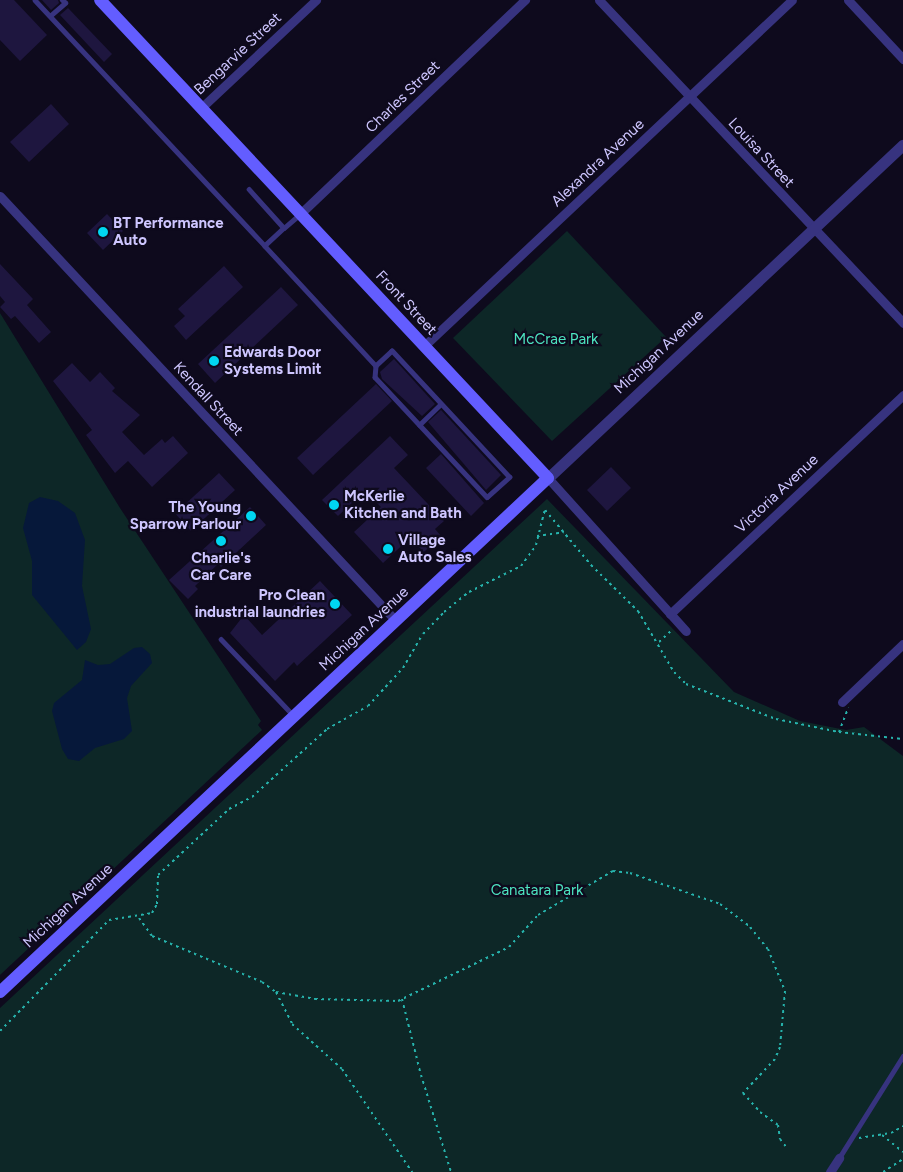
<!DOCTYPE html>
<html>
<head>
<meta charset="utf-8">
<style>
  body { margin:0 }
  #map { position:relative; width:903px; height:1172px; overflow:hidden; background:#0e0a1d; font-family:Figtree,sans-serif }
  div>[style] { position:absolute }
  .green>* { inset:0; background:#0d2727 }
  .water>* { inset:0; background:#06183a }
  .building>* { inset:0; background:#1e163f }
  .path>* { height:2px; margin-top:-1px; transform-origin:0; background:repeating-linear-gradient(90deg,#26b3ac 0 2.5px,transparent 0 6.5px) }
  .service>* { height:4.5px; margin:-2.25px; padding:0 2.25px; transform-origin:2.25px; border-radius:2.25px; background:#37337f }
  .minor>* { height:9px; margin:-4.5px; padding:0 4.5px; transform-origin:4.5px; border-radius:4.5px; background:#37337f }
  .tertiary>* { height:11px; margin:-5.5px; padding:0 5.5px; transform-origin:5.5px; border-radius:5.5px; background:#37337f }
  .secondary>* { height:12px; margin:-6px; padding:0 6px; transform-origin:6px; border-radius:6px; background:#635dff }
  .dots>* { width:14px; height:14px; translate:-50% -50%; box-sizing:border-box; border:2px solid #0e0a1d; border-radius:50% }
  span { translate:-50% -50%; white-space:nowrap; text-align:center; line-height:1.15; -webkit-text-stroke:4.5px #0e0a1d; paint-order:stroke }
  .street-label { font-size:15px; color:#cec6ff }
  .poi-label { font-size:15px; color:#cec6ff; font-weight:700 }
  .left { translate:0 -50%; text-align:left }
  .right { translate:-100% -50%; text-align:right }
  .park-label { font-size:15px; color:#4de4c0 }
</style>
</head>
<body>
<div id="map">
  <div class="green">
    <div style="clip-path:polygon(567px 231px,666px 337px,552px 441px,453px 338px)"></div>
    <div style="clip-path:polygon(0 313px,120px 508px,261px 721px,258px 725px,262px 730px,0 975px)"></div>
    <div style="clip-path:polygon(547px 499px,734px 692px,800px 721px,846px 730px,864px 727px,903px 756px,903px 1172px,0 1172px,0 1008px)"></div>
  </div>
  <div class="water">
    <div style="clip-path:polygon(40px 497px,58px 501px,75px 513px,85px 540px,82px 586px,91px 629px,86px 642px,77px 650px,32px 595px,32px 561px,23px 528px,29px 503px)"></div>
    <div style="clip-path:polygon(142px 647px,150px 654px,152px 663px,131px 686px,127px 698px,132px 731px,124px 739px,95px 748px,79px 761px,68px 759px,62px 749px,52px 711px,54px 703px,82px 680px,85px 660px,98px 665px,110px 664px,134px 648px)"></div>
  </div>
  <div class="building">
    <div style="clip-path:polygon(0 0,14px 0,47px 35px,20px 61px,0 40px)"></div>
    <div style="clip-path:polygon(42px 0,58px 0,59px 3px,51px 10px)"></div>
    <div style="clip-path:polygon(68px 8px,112px 54px,104px 62px,60px 15px)"></div>
    <div style="clip-path:polygon(51px 104px,69px 124px,29px 162px,10px 142px)"></div>
    <div style="clip-path:polygon(107px 214px,123px 231px,103px 250px,87px 233px)"></div>
    <div style="clip-path:polygon(0 264px,33px 299px,27px 305px,51px 332px,39px 343px,15px 316px,11px 319px,0 307px,5px 302px,0 296px)"></div>
    <div style="clip-path:polygon(224px 266px,243px 287px,186px 340px,174px 326px,185px 316px,178px 309px)"></div>
    <div style="clip-path:polygon(281px 287px,298px 305px,215px 383px,198px 364px)"></div>
    <div style="clip-path:polygon(394px 359px,435px 404px,422px 416px,382px 379px,380px 372px)"></div>
    <div style="clip-path:polygon(72px 363px,90px 382px,100px 372px,115px 388px,112px 391px,140px 415px,122px 432px,144px 455px,162px 439px,165px 443px,173px 436px,188px 453px,152px 487px,128px 461px,115px 473px,86px 435px,92px 430px,53px 381px)"></div>
    <div style="clip-path:polygon(376px 384px,392px 401px,313px 475px,297px 458px)"></div>
    <div style="clip-path:polygon(441px 410px,501px 475px,486px 490px,428px 422px)"></div>
    <div style="clip-path:polygon(390px 436px,408px 455px,394px 468px,444px 521px,435px 529px,441px 536px,424px 552px,410px 538px,383px 563px,354px 532px,381px 507px,365px 491px,338px 516px,322px 500px)"></div>
    <div style="clip-path:polygon(441px 454px,484px 503px,471px 516px,426px 468px)"></div>
    <div style="clip-path:polygon(611px 467px,631px 488px,607px 511px,587px 490px)"></div>
    <div style="clip-path:polygon(219px 473px,235px 490px,191px 531px,172px 510px,178px 505px,181px 508px)"></div>
    <div style="clip-path:polygon(250px 507px,266px 525px,221px 567px,218px 564px,195px 586px,198px 589px,188px 599px,169px 580px)"></div>
    <div style="clip-path:polygon(320px 581px,352px 615px,297px 666px,294px 662px,275px 681px,230px 633px,244px 615px,262px 635px)"></div>
  </div>
  <div class="path">
    <div style="left:537px;top:536px;width:27px;rotate:-8deg"></div>
    <div style="left:659px;top:642px;width:18px;rotate:-43deg"></div>
    <div style="left:839px;top:732px;width:26px;rotate:-69deg"></div>
    <div style="left:139px;top:918px;width:22px;rotate:54deg"></div>
    <div style="left:152px;top:936px;width:119px;rotate:22.7deg"></div>
    <div style="left:262px;top:982px;width:17px;rotate:36deg"></div>
    <div style="left:276px;top:992px;width:36px;rotate:63deg"></div>
    <div style="left:292px;top:1024px;width:67px;rotate:42deg"></div>
    <div style="left:342px;top:1069px;width:125px;rotate:55.8deg"></div>
    <div style="left:276px;top:992px;width:40px;rotate:10deg"></div>
    <div style="left:315px;top:999px;width:83px;rotate:1.4deg"></div>
    <div style="left:398px;top:1001px;width:123px;rotate:-25.9deg"></div>
    <div style="left:509px;top:947px;width:43px;rotate:-47.8deg"></div>
    <div style="left:538px;top:915px;width:87px;rotate:-30.4deg"></div>
    <div style="left:613px;top:871px;width:17px;rotate:7deg"></div>
    <div style="left:630px;top:873px;width:95px;rotate:19deg"></div>
    <div style="left:720px;top:904px;width:38px;rotate:37deg"></div>
    <div style="left:750px;top:927px;width:28px;rotate:51deg"></div>
    <div style="left:768px;top:949px;width:45px;rotate:68deg"></div>
    <div style="left:785px;top:991px;width:56px;rotate:95.1deg"></div>
    <div style="left:780px;top:1047px;width:13px;rotate:113deg"></div>
    <div style="left:775px;top:1059px;width:47px;rotate:133.3deg"></div>
    <div style="left:743px;top:1093px;width:25px;rotate:48deg"></div>
    <div style="left:760px;top:1112px;width:22px;rotate:36deg"></div>
    <div style="left:778px;top:1125px;width:14px;rotate:82deg"></div>
    <div style="left:780px;top:1139px;width:11px;rotate:52deg"></div>
    <div style="left:402px;top:999px;width:78px;rotate:76deg"></div>
    <div style="left:421px;top:1075px;width:102px;rotate:72.8deg"></div>
    <div style="left:0;top:1031px;width:156px;rotate:-45.5deg"></div>
    <div style="left:109px;top:920px;width:44px;rotate:-9.2deg"></div>
    <div style="left:152px;top:913px;width:10px;rotate:-61deg"></div>
    <div style="left:157px;top:904px;width:29px;rotate:-88deg"></div>
    <div style="left:158px;top:875px;width:97px;rotate:-42.9deg"></div>
    <div style="left:229px;top:809px;width:26px;rotate:-28deg"></div>
    <div style="left:252px;top:797px;width:101px;rotate:-42.2deg"></div>
    <div style="left:327px;top:729px;width:47px;rotate:-29.3deg"></div>
    <div style="left:368px;top:706px;width:52px;rotate:-47.4deg"></div>
    <div style="left:403px;top:668px;width:39px;rotate:-60deg"></div>
    <div style="left:423px;top:634px;width:30px;rotate:-46deg"></div>
    <div style="left:444px;top:612px;width:32px;rotate:-39deg"></div>
    <div style="left:469px;top:592px;width:58px;rotate:-26.6deg"></div>
    <div style="left:521px;top:566px;width:26px;rotate:-54deg"></div>
    <div style="left:536px;top:545px;width:36px;rotate:-76deg"></div>
    <div style="left:545px;top:510px;width:72px;rotate:50.1deg"></div>
    <div style="left:591px;top:565px;width:66px;rotate:44.4deg"></div>
    <div style="left:638px;top:611px;width:71px;rotate:59.5deg"></div>
    <div style="left:674px;top:672px;width:17px;rotate:45deg"></div>
    <div style="left:686px;top:684px;width:97px;rotate:21.3deg"></div>
    <div style="left:776px;top:719px;width:64px;rotate:11.7deg"></div>
    <div style="left:839px;top:732px;width:64px;rotate:6.2deg"></div>
    <div style="left:882px;top:1135px;width:27px;rotate:39deg"></div>
    <div style="left:859px;top:1138px;width:32px;rotate:-9deg"></div>
    <div style="left:891px;top:1133px;width:14px;rotate:-30deg"></div>
    <div style="left:883px;top:1172px;width:24px;rotate:-33deg"></div>
  </div>
  <div class="service">
    <div style="left:35px;top:0;width:337px;rotate:46.9deg"></div>
    <div style="left:50px;top:16px;width:20px;rotate:-41deg"></div>
    <div style="left:65px;top:3px;width:4px;rotate:-135deg"></div>
    <div style="left:249px;top:189px;width:52px;rotate:48.1deg"></div>
    <div style="left:284px;top:228px;width:20px;rotate:-41deg"></div>
    <div style="left:284px;top:228px;width:26px;rotate:137deg"></div>
    <div style="left:265px;top:246px;width:163px;rotate:47.2deg"></div>
    <div style="left:376px;top:366px;width:11px;rotate:95deg"></div>
    <div style="left:375px;top:377px;width:164px;rotate:47deg"></div>
    <div style="left:487px;top:497px;width:30px;rotate:-42deg"></div>
    <div style="left:509px;top:477px;width:172px;rotate:-132.9deg"></div>
    <div style="left:392px;top:351px;width:22px;rotate:137deg"></div>
    <div style="left:419px;top:425px;width:30px;rotate:-44deg"></div>
    <div style="left:221px;top:639px;width:105px;rotate:46.5deg"></div>
    <div style="left:839px;top:1158px;width:120px;rotate:-57.9deg"></div>
  </div>
  <div class="minor">
    <div style="left:599px;top:0;width:444px;rotate:46.7deg"></div>
    <div style="left:848px;top:0;width:81px;rotate:47deg"></div>
    <div style="left:201px;top:108px;width:158px;rotate:-43.2deg"></div>
    <div style="left:0;top:196px;width:581px;rotate:47.02deg"></div>
    <div style="left:300px;top:214px;width:311px;rotate:-43.6deg"></div>
    <div style="left:424px;top:346px;width:505px;rotate:-43.24deg"></div>
    <div style="left:548px;top:478px;width:206px;rotate:48deg"></div>
    <div style="left:670px;top:614px;width:320px;rotate:-43.2deg"></div>
    <div style="left:842px;top:702px;width:84px;rotate:-43.6deg"></div>
    <div style="left:830px;top:1172px;width:17px;rotate:-57deg"></div>
  </div>
  <div class="tertiary">
    <div style="left:548px;top:478px;width:487px;rotate:-43.2deg"></div>
  </div>
  <div class="secondary">
    <div style="left:0;top:992px;width:751px;rotate:-43.17deg"></div>
    <div style="left:548px;top:478px;width:655px;rotate:-133.14deg"></div>
  </div>
  <div class="dots">
    <div style="left:103px;top:232px;background:#00d6f1"></div>
    <div style="left:214px;top:361px;background:#00d6f1"></div>
    <div style="left:334px;top:505px;background:#00d6f1"></div>
    <div style="left:251px;top:516px;background:#00d6f1"></div>
    <div style="left:221px;top:541px;background:#00d6f1"></div>
    <div style="left:388px;top:549px;background:#00d6f1"></div>
    <div style="left:335px;top:604px;background:#00d6f1"></div>
  </div>
  <div class="street-label">
    <span style="left:238px;top:54px;rotate:-43deg">Bengarvie Street</span>
    <span style="left:403px;top:97px;rotate:-44deg">Charles Street</span>
    <span style="left:761px;top:153px;rotate:47deg">Louisa Street</span>
    <span style="left:598px;top:163px;rotate:-43deg">Alexandra Avenue</span>
    <span style="left:406px;top:303px;rotate:47deg">Front Street</span>
    <span style="left:659px;top:352px;rotate:-43deg">Michigan Avenue</span>
    <span style="left:208px;top:399px;rotate:47deg">Kendall Street</span>
    <span style="left:777px;top:494px;rotate:-43deg">Victoria Avenue</span>
    <span style="left:364px;top:629px;rotate:-43deg">Michigan Avenue</span>
    <span style="left:68px;top:906px;rotate:-43deg">Michigan Avenue</span>
  </div>
  <div class="poi-label">
    <span class="left" style="left:113px;top:232px">BT Performance<br>Auto</span>
    <span class="left" style="left:224px;top:361px">Edwards Door<br>Systems Limit</span>
    <span class="left" style="left:344px;top:505px">McKerlie<br>Kitchen and Bath</span>
    <span class="right" style="left:241px;top:516px">The Young<br>Sparrow Parlour</span>
    <span class="left" style="left:398px;top:549px">Village<br>Auto Sales</span>
    <span style="left:221px;top:567px">Charlie's<br>Car Care</span>
    <span class="right" style="left:325px;top:604px">Pro Clean<br>industrial laundries</span>
  </div>
  <div class="park-label">
    <span style="left:556px;top:340px">McCrae Park</span>
    <span style="left:537px;top:891px">Canatara Park</span>
  </div>
</div>
</body>
</html>
